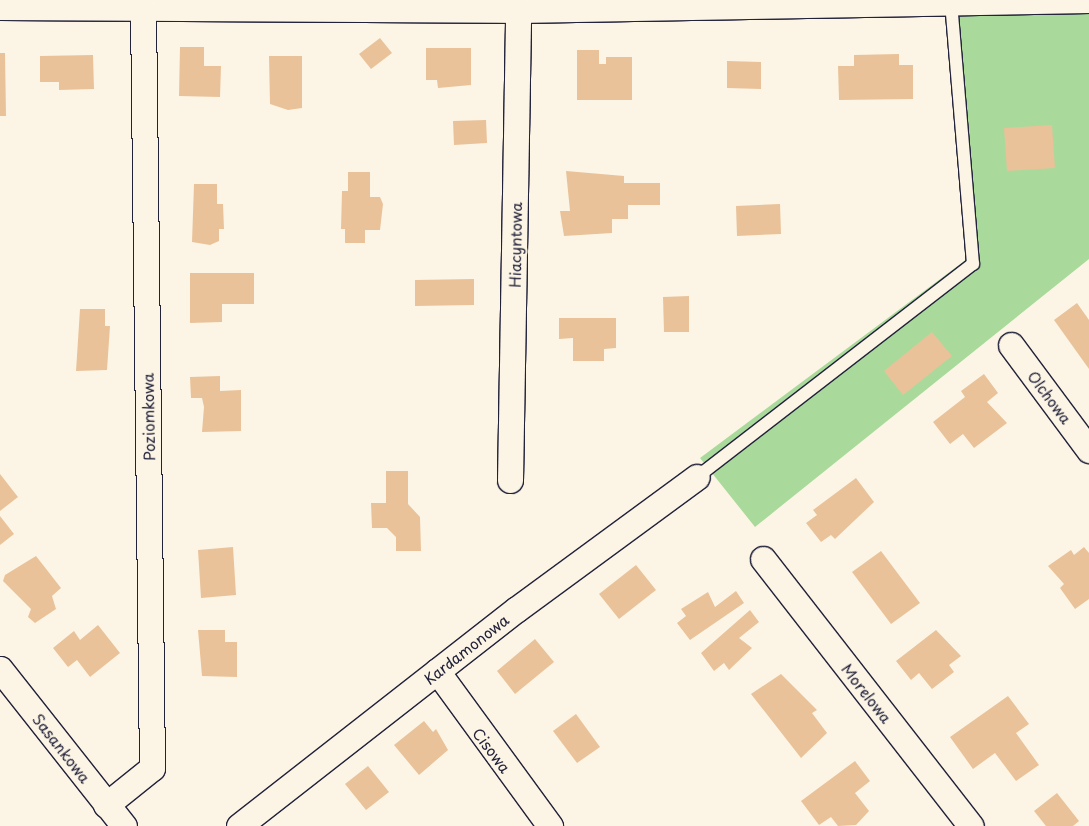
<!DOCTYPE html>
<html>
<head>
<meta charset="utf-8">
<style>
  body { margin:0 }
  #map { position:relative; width:1089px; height:826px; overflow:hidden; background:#fcf5e5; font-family:"Playpen Sans",sans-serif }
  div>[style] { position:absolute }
  .green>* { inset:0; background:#a9da9b }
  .building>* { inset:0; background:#e9c299 }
  .roads { filter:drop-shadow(1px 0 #22223b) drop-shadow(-1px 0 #22223b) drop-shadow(0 1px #22223b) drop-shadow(0 -1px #22223b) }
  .service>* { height:12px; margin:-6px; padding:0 6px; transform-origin:6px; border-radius:6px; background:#fcf5e5 }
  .minor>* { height:25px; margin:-12.5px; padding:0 12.5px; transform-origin:12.5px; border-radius:12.5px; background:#fcf5e5 }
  span { translate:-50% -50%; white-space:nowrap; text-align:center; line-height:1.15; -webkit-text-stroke:4px #fcf5e5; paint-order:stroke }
  .street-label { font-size:15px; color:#22223b }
</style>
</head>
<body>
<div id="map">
  <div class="green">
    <div style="clip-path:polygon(956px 2px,1089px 3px,1089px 259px,755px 527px,700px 458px,967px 259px)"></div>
  </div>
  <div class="building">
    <div style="clip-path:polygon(380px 38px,392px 53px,371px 69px,359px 54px)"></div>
    <div style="clip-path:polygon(180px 47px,204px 47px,204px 66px,221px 66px,220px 97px,179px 96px)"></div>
    <div style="clip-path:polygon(426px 48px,471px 48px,471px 85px,438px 88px,437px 80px,426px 80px)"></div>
    <div style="clip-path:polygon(577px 50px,599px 50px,599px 64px,606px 64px,606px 57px,632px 57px,632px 100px,577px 100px)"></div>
    <div style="clip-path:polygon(0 53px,5px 53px,6px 116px,0 116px)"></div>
    <div style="clip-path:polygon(899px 54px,899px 65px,913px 65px,913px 99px,839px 100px,838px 66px,854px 66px,854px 55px)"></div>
    <div style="clip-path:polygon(93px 55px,94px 89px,59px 90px,59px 82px,40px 82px,40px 56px)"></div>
    <div style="clip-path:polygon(269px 56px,302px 56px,302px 108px,288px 110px,270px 104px)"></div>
    <div style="clip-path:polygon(727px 61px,761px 62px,761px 89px,727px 88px)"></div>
    <div style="clip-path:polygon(486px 120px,487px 143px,454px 145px,453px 121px)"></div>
    <div style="clip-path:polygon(1052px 125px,1055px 168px,1007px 171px,1004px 128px)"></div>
    <div style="clip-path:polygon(566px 171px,624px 176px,624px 183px,660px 183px,660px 205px,628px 205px,628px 219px,612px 219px,612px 233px,564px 236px,560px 211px,570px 211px)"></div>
    <div style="clip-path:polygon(348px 172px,370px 172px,370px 197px,380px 197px,383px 204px,380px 230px,365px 230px,365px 243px,345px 243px,345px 229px,341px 229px,342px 191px,348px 191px)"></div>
    <div style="clip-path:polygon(194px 184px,217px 184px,217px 204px,223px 204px,224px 229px,219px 229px,219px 241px,210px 245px,192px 242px)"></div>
    <div style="clip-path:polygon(780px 204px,781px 234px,737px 236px,736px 206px)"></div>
    <div style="clip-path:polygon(190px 273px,254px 273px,254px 304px,222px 304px,222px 322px,190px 323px)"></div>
    <div style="clip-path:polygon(474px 279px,474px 305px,415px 306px,415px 280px)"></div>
    <div style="clip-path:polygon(689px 296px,689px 332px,664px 332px,663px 297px)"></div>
    <div style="clip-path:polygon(1077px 303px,1089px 320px,1089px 369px,1054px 320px)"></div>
    <div style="clip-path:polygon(80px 309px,105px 309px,105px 326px,110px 326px,107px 370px,76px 371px)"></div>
    <div style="clip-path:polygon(559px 318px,616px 318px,616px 348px,604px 349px,604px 361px,573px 361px,573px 338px,559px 339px)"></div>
    <div style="clip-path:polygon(932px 332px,952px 356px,903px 395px,884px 371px)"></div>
    <div style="clip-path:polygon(984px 374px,998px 393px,987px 402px,1007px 423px,974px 448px,963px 434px,950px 444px,933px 422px,965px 397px,961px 391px)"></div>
    <div style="clip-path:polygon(220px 376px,220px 391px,241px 390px,241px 431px,202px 432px,204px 407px,202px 398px,191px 398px,190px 377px)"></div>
    <div style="clip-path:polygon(386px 471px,408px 471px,408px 504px,420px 517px,421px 551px,396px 551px,396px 537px,387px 528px,372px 528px,371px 503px,386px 503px)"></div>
    <div style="clip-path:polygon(0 474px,18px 497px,0 511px)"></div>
    <div style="clip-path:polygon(856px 478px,874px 502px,835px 539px,831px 535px,821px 542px,806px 523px,817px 515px,813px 510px)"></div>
    <div style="clip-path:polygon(0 516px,14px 534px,0 545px)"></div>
    <div style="clip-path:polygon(233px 547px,236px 595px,201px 598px,198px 550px)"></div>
    <div style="clip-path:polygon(1084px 547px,1089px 553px,1089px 599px,1075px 609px,1060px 588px,1064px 584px,1048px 566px,1071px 550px,1074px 555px)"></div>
    <div style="clip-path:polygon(881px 551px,920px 603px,891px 624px,852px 572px)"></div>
    <div style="clip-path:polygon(36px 556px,61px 588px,52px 596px,56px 609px,35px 623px,28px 617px,31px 609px,3px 581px,5px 575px)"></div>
    <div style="clip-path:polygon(636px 565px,656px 590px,619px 619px,599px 594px)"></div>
    <div style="clip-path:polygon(736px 591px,744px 603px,690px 640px,677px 623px,686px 616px,681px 609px,708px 592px,715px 607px)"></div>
    <div style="clip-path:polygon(750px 610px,759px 622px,739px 638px,752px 648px,729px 670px,724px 663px,714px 671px,701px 653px)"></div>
    <div style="clip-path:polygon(98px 625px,120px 653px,90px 677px,77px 660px,68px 667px,53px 648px,74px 631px,80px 640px)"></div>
    <div style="clip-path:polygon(198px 630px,225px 630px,225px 642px,237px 642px,237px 677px,202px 676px)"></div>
    <div style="clip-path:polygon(936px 630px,961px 656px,949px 665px,954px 672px,932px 689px,919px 673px,911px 680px,896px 661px)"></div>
    <div style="clip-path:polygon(535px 639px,554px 662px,515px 694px,497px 671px)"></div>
    <div style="clip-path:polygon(781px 674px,817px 710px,812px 713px,827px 733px,801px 758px,751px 694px)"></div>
    <div style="clip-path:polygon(1008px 696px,1029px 724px,1016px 733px,1039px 765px,1016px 781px,995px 753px,973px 769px,950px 737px)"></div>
    <div style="clip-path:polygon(576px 714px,600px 747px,577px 763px,553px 731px)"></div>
    <div style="clip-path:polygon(424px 721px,433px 732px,436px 729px,448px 750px,419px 775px,394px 745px)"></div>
    <div style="clip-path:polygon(855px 761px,870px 781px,855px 793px,869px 811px,856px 825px,838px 826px,831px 817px,819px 825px,801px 801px)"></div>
    <div style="clip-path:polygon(368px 766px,389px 792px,366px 810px,345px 784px)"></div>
    <div style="clip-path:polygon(1057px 793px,1079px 821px,1073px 826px,1046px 826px,1034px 811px)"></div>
  </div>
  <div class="roads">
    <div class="service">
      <div style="left:697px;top:477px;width:349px;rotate:-37.7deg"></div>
      <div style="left:973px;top:264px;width:263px;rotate:-94.8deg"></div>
    </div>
    <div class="minor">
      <div style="left:0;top:7px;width:518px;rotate:0.33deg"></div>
      <div style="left:518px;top:10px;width:571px;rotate:-1deg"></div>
      <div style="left:1011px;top:345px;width:131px;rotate:53.4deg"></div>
      <div style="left:510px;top:480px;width:470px;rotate:-89deg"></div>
      <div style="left:763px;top:559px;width:338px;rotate:52.1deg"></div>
      <div style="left:0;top:669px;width:200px;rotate:51.7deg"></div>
      <div style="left:437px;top:671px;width:192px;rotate:53.9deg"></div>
      <div style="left:106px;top:805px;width:59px;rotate:-38.8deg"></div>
      <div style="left:152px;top:768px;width:760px;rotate:-90.68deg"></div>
      <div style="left:239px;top:826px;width:353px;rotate:-38deg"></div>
      <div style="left:517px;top:609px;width:223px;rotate:-36.3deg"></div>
    </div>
  </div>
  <div class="street-label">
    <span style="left:515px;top:245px;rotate:-89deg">Hiacyntowa</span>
    <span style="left:1050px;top:397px;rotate:53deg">Olchowa</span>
    <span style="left:148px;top:417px;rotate:-91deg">Poziomkowa</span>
    <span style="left:466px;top:649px;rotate:-38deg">Kardamonowa</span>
    <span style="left:867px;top:693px;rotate:52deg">Morelowa</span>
    <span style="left:62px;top:748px;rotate:52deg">Sasankowa</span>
    <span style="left:492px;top:750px;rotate:53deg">Cisowa</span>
  </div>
</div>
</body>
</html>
